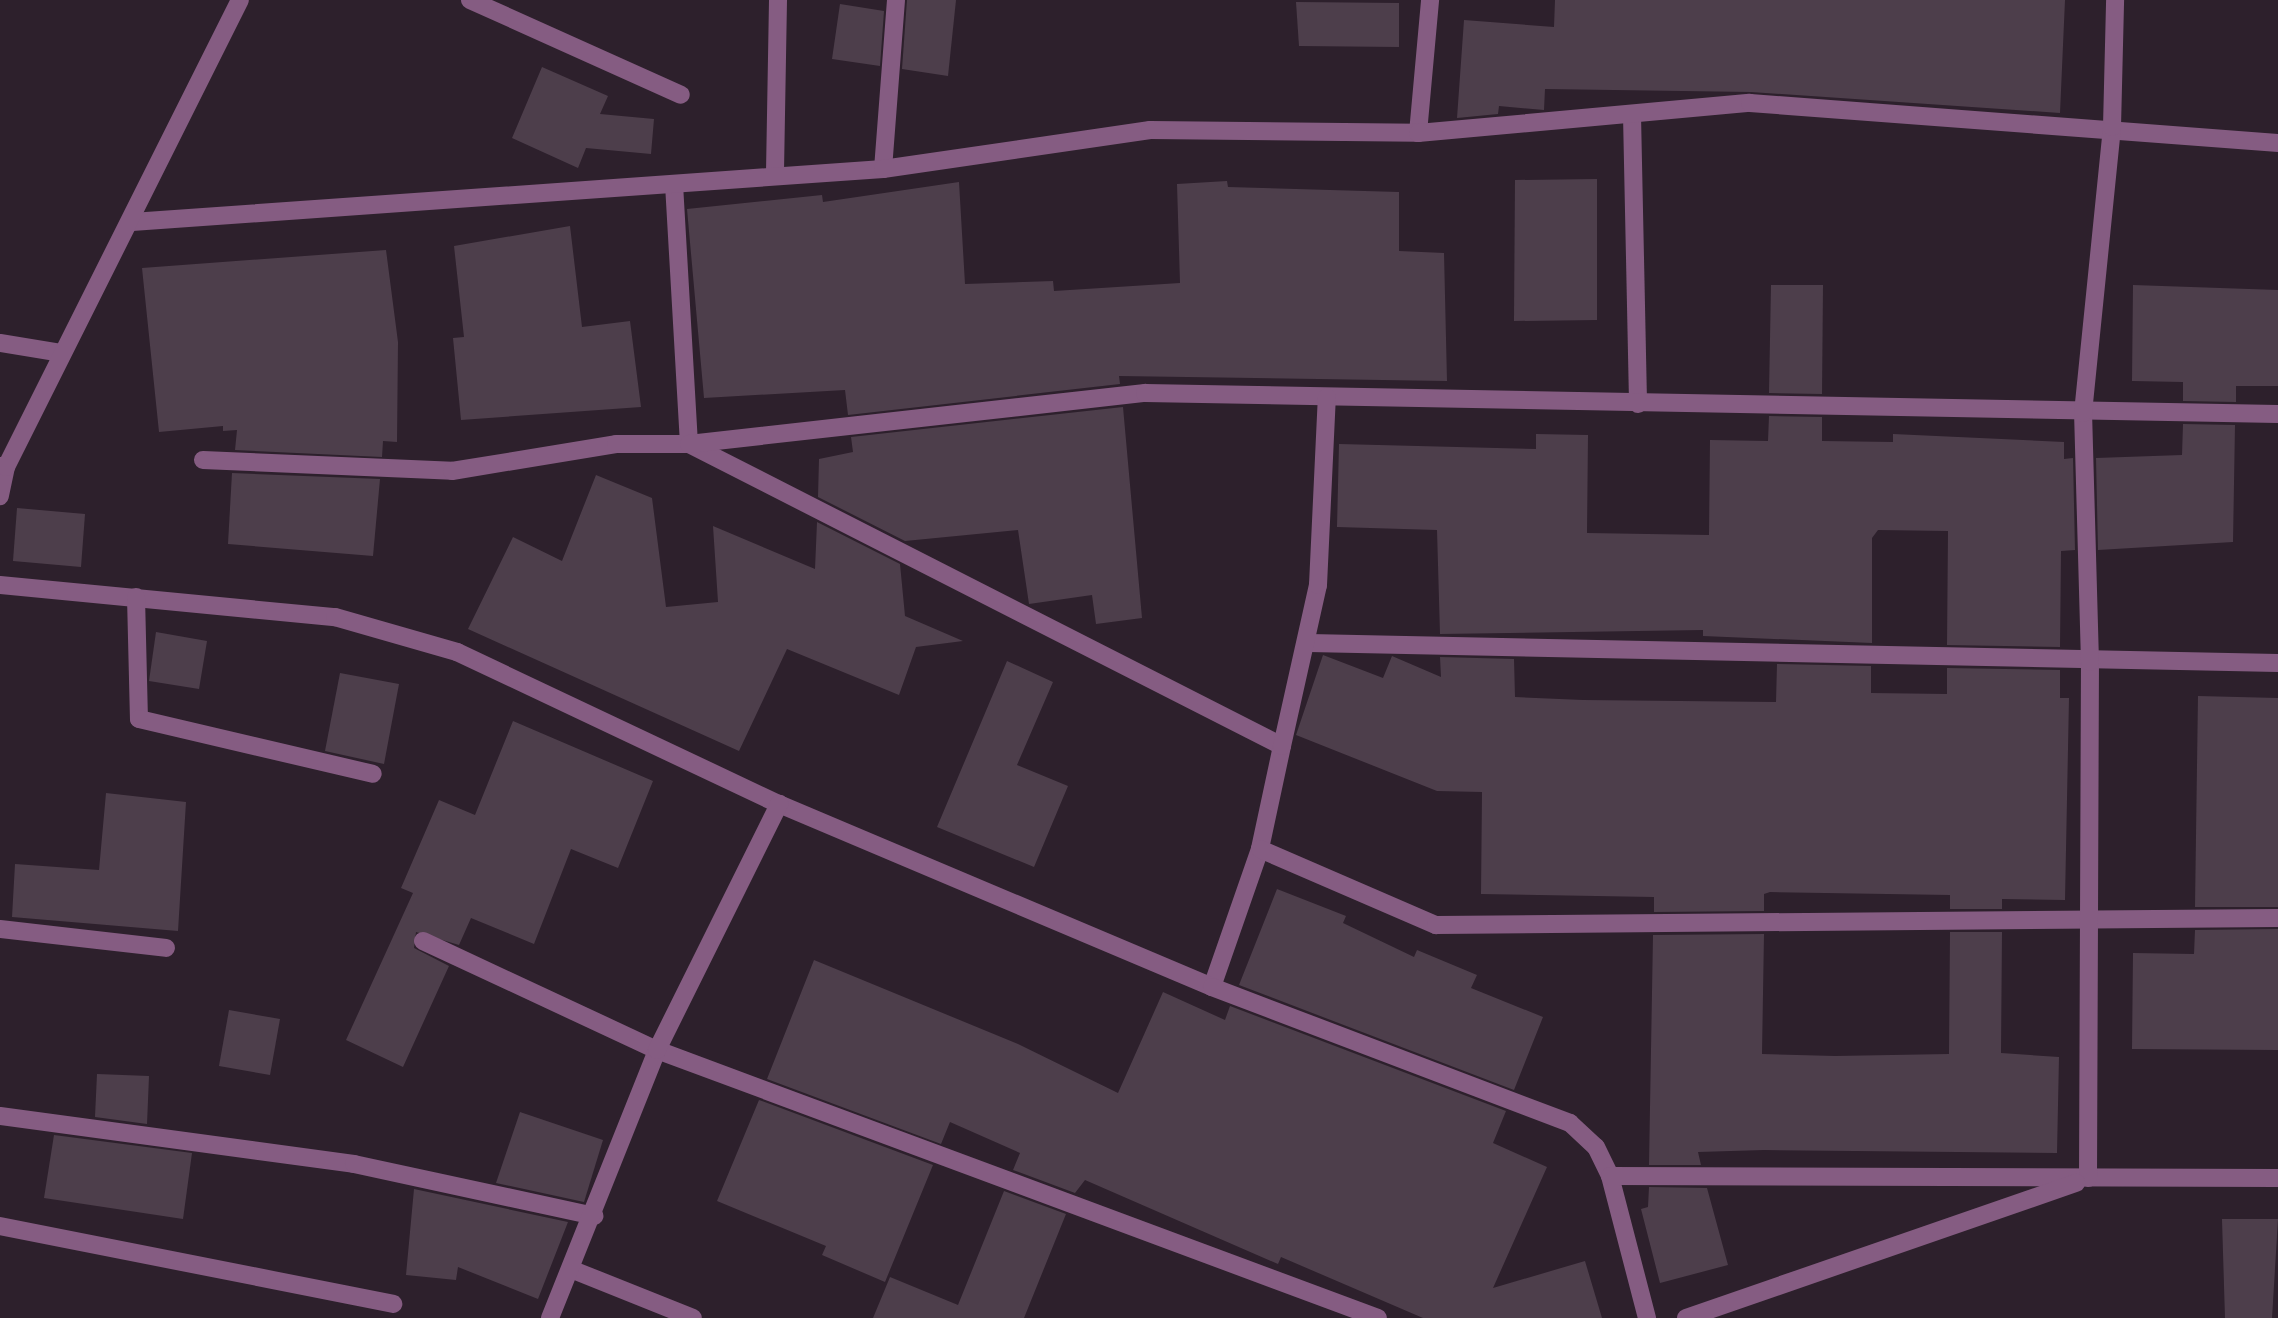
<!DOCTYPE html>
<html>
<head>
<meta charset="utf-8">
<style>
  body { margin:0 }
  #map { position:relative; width:2278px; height:1318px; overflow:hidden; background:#2d202c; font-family:"Golos Text",sans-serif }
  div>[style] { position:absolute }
  .building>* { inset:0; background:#4d3e4b }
  .street>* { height:18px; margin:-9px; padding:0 9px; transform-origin:9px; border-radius:9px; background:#855c82 }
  span { translate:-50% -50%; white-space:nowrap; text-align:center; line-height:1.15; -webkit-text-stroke:5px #120c11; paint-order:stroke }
</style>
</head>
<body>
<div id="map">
  <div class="building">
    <div style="clip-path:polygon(907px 0,956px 0,948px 76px,902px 69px)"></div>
    <div style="clip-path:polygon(1555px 0,2065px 0,2060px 113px,1751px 92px,1545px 89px,1544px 110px,1499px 106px,1498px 114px,1457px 118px,1464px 20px,1554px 27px)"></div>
    <div style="clip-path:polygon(1296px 2px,1399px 3px,1399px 47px,1299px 46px)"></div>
    <div style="clip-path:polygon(840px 4px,884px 11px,880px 66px,832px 59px)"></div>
    <div style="clip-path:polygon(542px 67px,608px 96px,600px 114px,654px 119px,651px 154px,586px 148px,578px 168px,512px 138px)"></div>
    <div style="clip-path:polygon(1597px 179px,1597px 320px,1514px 321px,1515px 180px)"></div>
    <div style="clip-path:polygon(1227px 181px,1228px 187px,1399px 192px,1399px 251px,1444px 253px,1447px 381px,1119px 376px,1120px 384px,848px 415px,845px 390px,704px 398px,687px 209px,822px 195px,823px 202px,959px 182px,965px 284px,1053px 281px,1054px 291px,1180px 283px,1177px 184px)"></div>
    <div style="clip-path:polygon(570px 226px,582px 327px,630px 321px,641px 407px,461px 420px,453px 338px,464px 337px,454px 246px)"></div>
    <div style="clip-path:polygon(386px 250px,398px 342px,397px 442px,383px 441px,382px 457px,235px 450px,237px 430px,223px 431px,223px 426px,159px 432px,142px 268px)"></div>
    <div style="clip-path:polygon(1771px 285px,1823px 285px,1822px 394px,1769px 393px)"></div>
    <div style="clip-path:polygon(2133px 285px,2278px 290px,2278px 386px,2236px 386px,2236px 402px,2183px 401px,2183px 382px,2132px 381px)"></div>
    <div style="clip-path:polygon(1123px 407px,1142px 618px,1096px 624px,1092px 595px,1029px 604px,1018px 530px,905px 541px,818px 497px,819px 459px,853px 452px,851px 437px)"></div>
    <div style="clip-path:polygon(1769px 416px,1822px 417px,1822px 441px,1893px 442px,1893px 434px,2064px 442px,2064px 459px,2073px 458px,2075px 550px,2061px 551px,2060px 647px,1947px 645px,1948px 531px,1878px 530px,1872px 538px,1872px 643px,1703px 636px,1703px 630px,1440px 634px,1437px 530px,1337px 527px,1339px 444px,1536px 449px,1536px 434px,1588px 435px,1587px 533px,1709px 535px,1710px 440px,1768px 441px)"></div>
    <div style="clip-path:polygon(2183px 424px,2235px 425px,2233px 542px,2098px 550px,2096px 458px,2182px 455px)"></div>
    <div style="clip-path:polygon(232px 473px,380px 479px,373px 556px,228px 544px)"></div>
    <div style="clip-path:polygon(596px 475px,652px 498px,666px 607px,718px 602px,713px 526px,815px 569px,817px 522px,900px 564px,905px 616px,963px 641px,916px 647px,899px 695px,787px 649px,739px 751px,468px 629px,513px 537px,562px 561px)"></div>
    <div style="clip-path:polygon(17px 508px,85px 514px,81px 567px,13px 561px)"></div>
    <div style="clip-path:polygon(156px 632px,207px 641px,199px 689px,149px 681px)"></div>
    <div style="clip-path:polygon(1323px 655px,1383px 678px,1392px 656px,1441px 677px,1440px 657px,1514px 659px,1515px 697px,1583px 700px,1776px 702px,1777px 664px,1871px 666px,1871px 693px,1947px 694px,1947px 668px,2060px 670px,2060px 698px,2069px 698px,2065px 900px,2002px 899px,2002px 909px,1950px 909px,1950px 895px,1770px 892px,1764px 894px,1764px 911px,1654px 912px,1654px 897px,1481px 894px,1482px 792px,1437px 791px,1296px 735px)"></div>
    <div style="clip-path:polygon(1007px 661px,1053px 682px,1017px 765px,1068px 786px,1034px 867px,937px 827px)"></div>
    <div style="clip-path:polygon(340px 673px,399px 684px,384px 764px,325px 751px)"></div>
    <div style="clip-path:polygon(2198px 696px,2278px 698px,2278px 907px,2195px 907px)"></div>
    <div style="clip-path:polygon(513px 721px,653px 781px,618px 868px,571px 849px,534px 944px,471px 918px,459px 945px,416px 932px,414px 948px,449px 966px,403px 1067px,346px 1040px,413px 893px,401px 888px,439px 800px,475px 815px)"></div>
    <div style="clip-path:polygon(106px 793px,186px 802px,178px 931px,12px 917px,15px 864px,99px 870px)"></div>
    <div style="clip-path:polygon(1277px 889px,1346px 916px,1343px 923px,1414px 957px,1417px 950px,1477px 975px,1471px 988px,1543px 1017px,1514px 1090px,1239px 985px)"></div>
    <div style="clip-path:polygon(2278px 929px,2278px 1050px,2132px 1049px,2133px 953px,2194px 954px,2195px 930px)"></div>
    <div style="clip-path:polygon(1950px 932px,2002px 932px,2001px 1053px,2059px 1057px,2057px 1153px,1764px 1150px,1698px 1152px,1701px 1165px,1649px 1165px,1653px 935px,1764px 934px,1762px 1054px,1835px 1056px,1949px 1054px)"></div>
    <div style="clip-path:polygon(814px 960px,1018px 1044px,1118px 1093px,1163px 992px,1225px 1020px,1230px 1006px,1506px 1111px,1493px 1143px,1547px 1167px,1493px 1288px,1585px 1261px,1602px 1318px,1423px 1318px,1281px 1257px,1278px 1264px,1085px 1180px,1075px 1193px,1013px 1170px,1020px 1153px,950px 1122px,941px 1144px,767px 1079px)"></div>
    <div style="clip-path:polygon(229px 1010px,280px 1019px,270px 1075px,219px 1066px)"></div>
    <div style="clip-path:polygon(97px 1074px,149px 1076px,147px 1124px,95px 1117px)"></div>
    <div style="clip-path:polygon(759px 1100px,933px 1165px,885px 1282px,822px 1255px,826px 1246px,717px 1201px)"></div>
    <div style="clip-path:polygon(520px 1112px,603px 1140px,584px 1202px,496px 1183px)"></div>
    <div style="clip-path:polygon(54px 1135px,192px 1153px,183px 1219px,44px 1198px)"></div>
    <div style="clip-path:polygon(1649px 1187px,1707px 1188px,1728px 1265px,1660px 1283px,1641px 1209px,1648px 1207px)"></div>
    <div style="clip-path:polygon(414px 1189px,568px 1222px,538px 1299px,458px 1267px,456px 1280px,406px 1275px)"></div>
    <div style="clip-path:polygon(1004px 1191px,1066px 1214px,1024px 1318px,873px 1318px,890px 1277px,958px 1305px)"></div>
    <div style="clip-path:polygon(2222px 1219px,2278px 1219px,2272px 1318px,2225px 1318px)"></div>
  </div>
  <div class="street">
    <div style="left:470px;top:0;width:231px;rotate:24.2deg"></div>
    <div style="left:1632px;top:115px;width:289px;rotate:88.8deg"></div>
    <div style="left:1418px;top:133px;width:134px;rotate:-84.8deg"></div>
    <div style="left:883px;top:169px;width:169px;rotate:-85.6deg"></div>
    <div style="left:775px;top:172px;width:172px;rotate:-89deg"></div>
    <div style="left:674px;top:184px;width:260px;rotate:86.7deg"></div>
    <div style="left:689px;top:444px;width:665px;rotate:26.99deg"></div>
    <div style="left:1282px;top:746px;width:105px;rotate:102.1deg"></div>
    <div style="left:1260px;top:849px;width:146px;rotate:109.2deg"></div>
    <div style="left:132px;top:222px;width:753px;rotate:-4.04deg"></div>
    <div style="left:883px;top:169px;width:270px;rotate:-8.3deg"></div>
    <div style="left:1150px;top:130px;width:268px;rotate:0.6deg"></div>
    <div style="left:1418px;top:133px;width:333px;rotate:-5.2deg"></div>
    <div style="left:1750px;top:103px;width:530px;rotate:4.33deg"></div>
    <div style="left:0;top:343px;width:63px;rotate:9.2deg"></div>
    <div style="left:203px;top:460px;width:249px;rotate:2.5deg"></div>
    <div style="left:452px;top:471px;width:166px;rotate:-9.3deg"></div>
    <div style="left:616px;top:444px;width:73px"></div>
    <div style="left:689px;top:444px;width:459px;rotate:-6.4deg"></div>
    <div style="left:1145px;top:393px;width:1133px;rotate:1.06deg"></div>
    <div style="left:0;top:466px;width:6px;rotate:9deg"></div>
    <div style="left:6px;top:467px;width:30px;rotate:102deg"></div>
    <div style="left:6px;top:467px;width:522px;rotate:-63.39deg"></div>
    <div style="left:0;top:585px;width:337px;rotate:5.5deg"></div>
    <div style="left:335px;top:617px;width:127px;rotate:16deg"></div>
    <div style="left:457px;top:652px;width:356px;rotate:25.3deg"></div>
    <div style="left:779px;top:804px;width:470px;rotate:22.9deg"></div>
    <div style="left:1212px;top:987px;width:383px;rotate:20.8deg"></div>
    <div style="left:1570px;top:1123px;width:35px;rotate:43deg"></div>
    <div style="left:1596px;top:1147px;width:32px;rotate:64deg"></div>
    <div style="left:1610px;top:1176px;width:147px;rotate:75.4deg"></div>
    <div style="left:136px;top:597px;width:122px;rotate:88.6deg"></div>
    <div style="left:139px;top:719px;width:240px;rotate:13.2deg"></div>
    <div style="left:1309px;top:643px;width:969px;rotate:1.18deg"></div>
    <div style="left:1282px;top:746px;width:165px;rotate:-77.4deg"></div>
    <div style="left:1318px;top:585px;width:188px;rotate:-87.3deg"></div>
    <div style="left:1260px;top:849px;width:192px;rotate:23.4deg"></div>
    <div style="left:1436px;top:925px;width:842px;rotate:-0.48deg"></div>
    <div style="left:0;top:929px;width:167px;rotate:6.5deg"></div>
    <div style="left:423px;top:941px;width:258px;rotate:25deg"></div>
    <div style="left:657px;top:1050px;width:769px;rotate:20.39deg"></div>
    <div style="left:0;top:1116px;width:357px;rotate:7.7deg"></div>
    <div style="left:354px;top:1164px;width:246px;rotate:12.2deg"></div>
    <div style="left:1610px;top:1176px;width:668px;rotate:0.17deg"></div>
    <div style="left:2088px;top:1178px;width:516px;rotate:-89.78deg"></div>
    <div style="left:2090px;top:662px;width:249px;rotate:-91.6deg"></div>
    <div style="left:2083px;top:413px;width:287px;rotate:-84.2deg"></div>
    <div style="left:2112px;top:127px;width:127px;rotate:-88.6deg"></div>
    <div style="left:0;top:1226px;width:401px;rotate:11.2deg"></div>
    <div style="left:573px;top:1270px;width:129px;rotate:21.8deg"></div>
    <div style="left:550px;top:1318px;width:289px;rotate:-68.2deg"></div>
    <div style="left:657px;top:1050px;width:275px;rotate:-63.6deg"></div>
    <div style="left:1686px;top:1318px;width:413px;rotate:-19.1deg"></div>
  </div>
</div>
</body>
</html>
